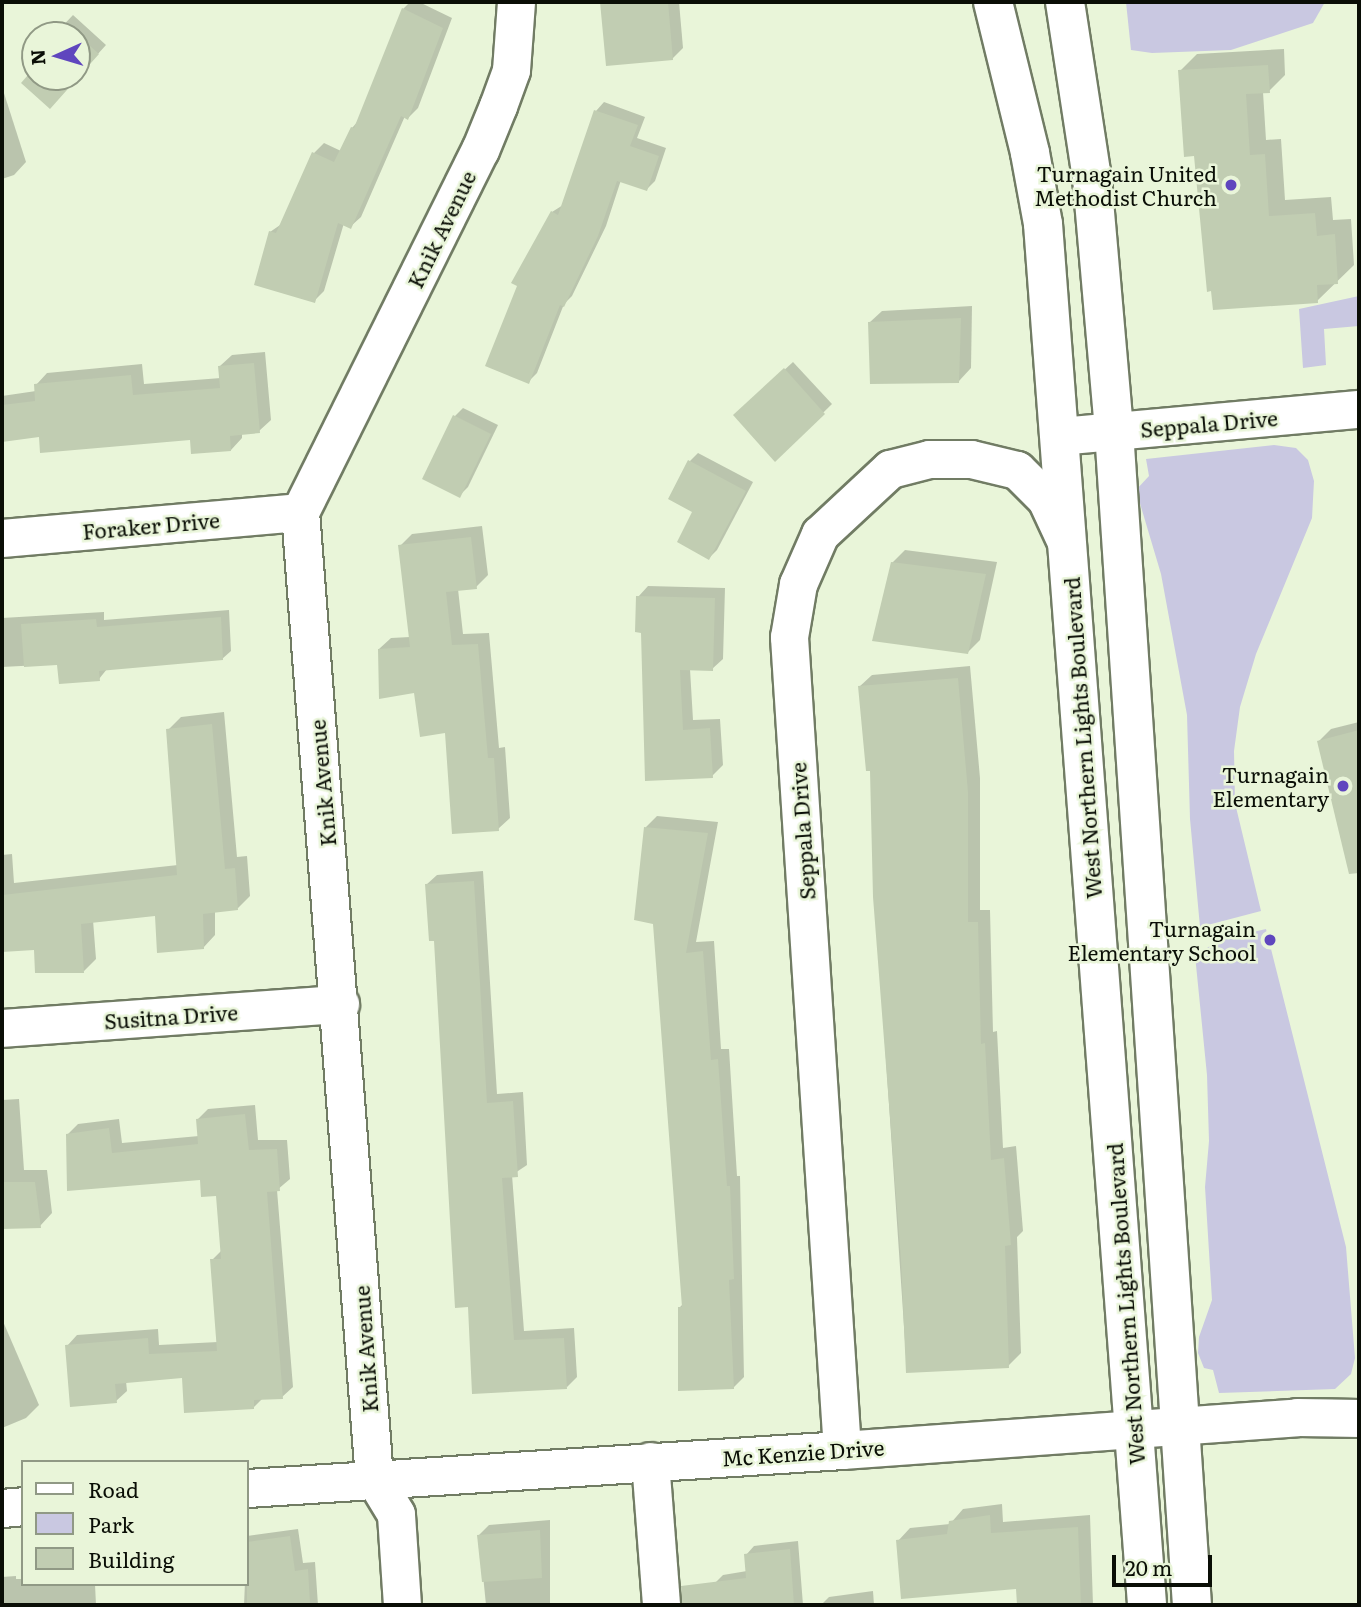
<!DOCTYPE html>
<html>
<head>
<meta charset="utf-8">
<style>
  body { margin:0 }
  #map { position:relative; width:1361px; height:1607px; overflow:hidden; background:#e9f5d9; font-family:Literata,serif }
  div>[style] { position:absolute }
  .green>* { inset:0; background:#c9c8e1 }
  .shadow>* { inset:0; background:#0003 }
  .building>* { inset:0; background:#c1cdb2 }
  .roads { filter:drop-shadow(2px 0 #717c64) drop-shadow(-2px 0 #717c64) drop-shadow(0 2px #717c64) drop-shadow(0 -2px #717c64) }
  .minor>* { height:37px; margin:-18.5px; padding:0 18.5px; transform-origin:18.5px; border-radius:18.5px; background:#fff }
  .tertiary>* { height:38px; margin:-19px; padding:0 19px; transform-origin:19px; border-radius:19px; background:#fff }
  .dots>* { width:19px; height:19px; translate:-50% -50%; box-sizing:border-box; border:4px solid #e9f5d9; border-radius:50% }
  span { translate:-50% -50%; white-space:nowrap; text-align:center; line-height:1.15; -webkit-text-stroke:5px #e9f5d9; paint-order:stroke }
  .poi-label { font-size:21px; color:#0a0e06 }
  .right { translate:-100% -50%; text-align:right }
  .street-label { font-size:21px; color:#0a0e06 }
  .frame { position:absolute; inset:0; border:4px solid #0a0e06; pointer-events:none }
  .legend { position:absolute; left:21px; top:1460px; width:228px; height:126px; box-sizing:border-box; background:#e9f5d9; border:2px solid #909985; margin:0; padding:9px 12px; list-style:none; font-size:21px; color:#0a0e06 }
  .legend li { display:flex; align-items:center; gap:14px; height:35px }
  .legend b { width:35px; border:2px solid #909985 }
  .north { position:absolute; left:21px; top:21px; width:70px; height:70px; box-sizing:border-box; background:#e9f5d9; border:2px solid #909985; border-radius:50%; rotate:266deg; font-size:19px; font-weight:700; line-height:28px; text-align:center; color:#0a0e06 }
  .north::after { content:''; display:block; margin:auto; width:24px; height:32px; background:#5f46be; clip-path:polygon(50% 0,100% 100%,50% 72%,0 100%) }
  .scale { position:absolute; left:1112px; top:1555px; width:100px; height:32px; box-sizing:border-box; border:4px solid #0a0e06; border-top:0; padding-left:9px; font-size:21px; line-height:24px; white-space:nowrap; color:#0a0e06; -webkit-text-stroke:5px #e9f5d9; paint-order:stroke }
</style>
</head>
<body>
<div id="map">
  <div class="green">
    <div style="clip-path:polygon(1126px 2px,1325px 2px,1313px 23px,1231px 50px,1152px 53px,1131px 50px)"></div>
    <div style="clip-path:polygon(1359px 296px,1359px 326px,1324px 329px,1326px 365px,1303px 368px,1299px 309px)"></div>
    <div style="clip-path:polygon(1274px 445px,1296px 448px,1308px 460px,1314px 481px,1312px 518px,1256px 654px,1240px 707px,1234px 751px,1235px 803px,1261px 911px,1200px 927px,1190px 819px,1187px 715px,1161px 574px,1136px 490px,1149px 476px,1146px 459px)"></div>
    <div style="clip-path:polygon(1266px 929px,1346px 1247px,1355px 1358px,1351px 1374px,1335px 1389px,1219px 1393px,1213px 1370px,1204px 1368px,1198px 1353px,1199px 1337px,1212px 1300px,1205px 1187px,1209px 1141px,1207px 1075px,1195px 955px,1222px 939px)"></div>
  </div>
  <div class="shadow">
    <div style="clip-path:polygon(410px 2px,419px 2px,452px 18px,418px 108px,408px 118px,405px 116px,361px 217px,351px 226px,344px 223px,324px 291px,314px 301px,270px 232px,283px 223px,314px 153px,324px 143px,341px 151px,352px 128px,359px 120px,403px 9px)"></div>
    <div style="clip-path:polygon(603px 2px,679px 2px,683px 48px,672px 59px,607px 64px)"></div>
    <div style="clip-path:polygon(73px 15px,106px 45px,58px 98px,23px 82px,35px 69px,35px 77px,77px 77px,77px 35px,54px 35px)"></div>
    <div style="clip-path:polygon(1284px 49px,1285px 75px,1269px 91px,1263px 92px,1266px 140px,1281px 139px,1285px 200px,1331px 197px,1333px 220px,1351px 219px,1354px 265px,1317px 301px,1196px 155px,1180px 71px,1197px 54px)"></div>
    <div style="clip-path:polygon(3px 90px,26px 162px,14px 175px,2px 179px)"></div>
    <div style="clip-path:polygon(604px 102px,645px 117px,637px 138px,666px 148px,655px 181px,647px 189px,621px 180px,606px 226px,572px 296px,564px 304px,537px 373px,528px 382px,552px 212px,563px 205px,596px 111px)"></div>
    <div style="clip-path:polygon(972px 306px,971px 368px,959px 381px,869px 323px,882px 311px)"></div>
    <div style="clip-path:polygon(265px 352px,271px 420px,259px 431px,242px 433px,242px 438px,231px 450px,191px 439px,40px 435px,2px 440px,2px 396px,36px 391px,36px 385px,47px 373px,142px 364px,144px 384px,221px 378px,220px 366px,232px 355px)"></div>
    <div style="clip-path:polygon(793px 362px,832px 404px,780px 455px,744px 407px)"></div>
    <div style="clip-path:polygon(463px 408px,498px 425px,468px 487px,460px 495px,455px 416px)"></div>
    <div style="clip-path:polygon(698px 453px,753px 482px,717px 550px,709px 558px,694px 511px,690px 461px)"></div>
    <div style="clip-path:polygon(482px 526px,488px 575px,476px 587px,458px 589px,463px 634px,489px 633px,499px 748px,505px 747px,510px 818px,498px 829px,447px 731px,379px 649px,391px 638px,410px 637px,400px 546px,412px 534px)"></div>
    <div style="clip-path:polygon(905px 550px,997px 562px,980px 640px,967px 653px,892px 563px)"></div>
    <div style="clip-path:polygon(648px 586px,725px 588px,723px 659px,712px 669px,690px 669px,693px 720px,720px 719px,723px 765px,712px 776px,647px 779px,643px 631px,638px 597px)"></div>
    <div style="clip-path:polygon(229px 610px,231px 651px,222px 659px,107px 669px,99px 679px,59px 664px,2px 667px,2px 618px,104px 612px,104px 620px)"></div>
    <div style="clip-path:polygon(970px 666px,980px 778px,980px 910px,990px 910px,993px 1032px,997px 1031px,1003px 1148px,1016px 1146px,1023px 1231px,1017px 1237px,1021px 1353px,1008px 1366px,907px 1371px,875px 897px,872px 769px,859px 687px,872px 675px)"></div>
    <div style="clip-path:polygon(224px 712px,237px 857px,247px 856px,250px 896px,238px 908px,215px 911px,215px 935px,203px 948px,157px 914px,93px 920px,96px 959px,84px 971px,36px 948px,2px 950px,2px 855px,12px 854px,14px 883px,178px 865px,168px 730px,181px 717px)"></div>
    <div style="clip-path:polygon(1359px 722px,1359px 830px,1341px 834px,1319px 741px,1331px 729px)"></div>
    <div style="clip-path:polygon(657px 816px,718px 822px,696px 942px,714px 941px,721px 1049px,729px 1049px,737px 1176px,740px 1176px,744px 1377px,733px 1388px,679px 1308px,684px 1303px,646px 827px)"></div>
    <div style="clip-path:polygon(483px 871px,497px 1094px,523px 1092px,527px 1165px,512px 1175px,524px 1331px,574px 1328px,577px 1377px,567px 1387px,470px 1305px,435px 939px,426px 885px,437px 875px)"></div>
    <div style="clip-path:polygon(19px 1099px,24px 1170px,47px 1170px,52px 1213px,40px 1226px,2px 1227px,2px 1100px)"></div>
    <div style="clip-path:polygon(255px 1105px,258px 1140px,287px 1140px,290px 1179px,277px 1190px,293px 1387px,282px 1397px,263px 1398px,254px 1407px,184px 1376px,126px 1381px,127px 1391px,116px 1401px,67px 1346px,77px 1335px,158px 1329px,159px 1345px,218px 1342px,212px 1260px,222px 1250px,218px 1194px,202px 1179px,69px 1189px,68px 1134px,78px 1124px,119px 1119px,122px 1143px,199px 1136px,198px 1119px,208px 1109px)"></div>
    <div style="clip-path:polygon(2px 1319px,39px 1405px,26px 1418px,2px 1428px)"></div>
    <div style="clip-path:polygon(1002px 1504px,1003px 1522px,1090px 1515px,1093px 1605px,1019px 1605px,1018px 1587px,898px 1541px,910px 1528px,950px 1524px,963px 1509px)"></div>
    <div style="clip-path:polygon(550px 1520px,550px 1605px,486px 1605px,479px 1535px,489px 1525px)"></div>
    <div style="clip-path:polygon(298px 1529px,303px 1563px,315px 1562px,318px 1605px,244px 1605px,247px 1536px)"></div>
    <div style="clip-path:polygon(798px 1541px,803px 1605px,717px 1605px,715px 1583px,723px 1575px,747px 1571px,746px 1555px,754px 1546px)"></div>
    <div style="clip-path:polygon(16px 1576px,16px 1579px,23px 1579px,23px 1584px,95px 1584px,96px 1605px,2px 1605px,2px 1577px)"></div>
    <div style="clip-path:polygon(873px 1591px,874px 1605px,821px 1605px,829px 1597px)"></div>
  </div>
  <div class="building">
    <div style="clip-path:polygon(600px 2px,668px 2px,673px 60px,606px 66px)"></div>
    <div style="clip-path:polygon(402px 8px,443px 28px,408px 120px,401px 116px,351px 229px,338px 223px,315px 303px,254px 285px,269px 231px,276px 233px,312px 152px,334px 162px,351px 127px,354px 128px)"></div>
    <div style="clip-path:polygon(70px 28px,99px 54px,50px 109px,21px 83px,35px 67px,35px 77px,77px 77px,77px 35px,64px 35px)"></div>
    <div style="clip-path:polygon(1268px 65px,1270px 93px,1246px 94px,1250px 155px,1265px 154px,1269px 216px,1315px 213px,1317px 236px,1335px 234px,1338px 284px,1317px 285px,1318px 303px,1213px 310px,1211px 291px,1207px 292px,1194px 156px,1184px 157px,1178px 70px)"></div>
    <div style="clip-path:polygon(594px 110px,638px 125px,630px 146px,659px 156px,647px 191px,617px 181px,598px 236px,564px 307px,560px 305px,529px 384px,485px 366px,517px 286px,511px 283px,551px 211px,558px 215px)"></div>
    <div style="clip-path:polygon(961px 318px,959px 383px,870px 384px,868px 322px)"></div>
    <div style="clip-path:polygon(254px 363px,260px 433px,230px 436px,231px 451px,191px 454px,190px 440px,40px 453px,39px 437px,2px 442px,2px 405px,35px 401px,34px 384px,131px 375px,133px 395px,220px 388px,218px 366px)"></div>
    <div style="clip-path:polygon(784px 368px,825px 414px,775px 462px,733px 415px)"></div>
    <div style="clip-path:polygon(453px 415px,491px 434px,460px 498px,422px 479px)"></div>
    <div style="clip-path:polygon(688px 460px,746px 491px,709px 560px,677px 542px,692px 512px,668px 499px)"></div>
    <div style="clip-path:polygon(471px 537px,477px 589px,446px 592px,452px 645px,478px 644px,488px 758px,494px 758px,499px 831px,452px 834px,445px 733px,420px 737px,414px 693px,379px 699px,378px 649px,410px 647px,398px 545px)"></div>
    <div style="clip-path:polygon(891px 562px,986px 574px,968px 654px,872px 641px)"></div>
    <div style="clip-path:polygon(636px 596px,715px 598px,713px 671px,680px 670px,683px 730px,710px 728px,713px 778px,645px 781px,641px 633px,635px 632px)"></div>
    <div style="clip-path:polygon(221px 617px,223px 660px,99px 671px,100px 681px,59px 684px,57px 665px,24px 667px,21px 624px,96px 619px,97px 627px)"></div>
    <div style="clip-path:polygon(958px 678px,968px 792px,968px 922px,978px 922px,981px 1044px,985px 1043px,991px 1160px,1004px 1158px,1011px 1245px,1005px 1246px,1009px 1368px,906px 1373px,901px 1260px,873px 897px,870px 771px,866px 771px,858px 686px)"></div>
    <div style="clip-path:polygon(212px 724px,225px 869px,235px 868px,238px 910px,203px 914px,204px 949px,157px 953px,155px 916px,81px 924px,84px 973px,35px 973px,34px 950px,2px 952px,2px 895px,177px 875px,166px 729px)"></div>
    <div style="clip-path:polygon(1359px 730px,1359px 873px,1349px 874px,1317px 741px)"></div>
    <div style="clip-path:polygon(644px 827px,708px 833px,686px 953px,703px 951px,711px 1060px,718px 1059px,727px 1186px,730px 1186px,734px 1279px,729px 1280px,734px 1389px,678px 1391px,678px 1307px,682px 1307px,653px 924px,634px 920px)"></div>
    <div style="clip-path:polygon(474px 881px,487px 1103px,513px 1101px,518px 1177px,502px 1178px,514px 1340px,564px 1338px,567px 1389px,472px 1394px,468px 1307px,455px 1308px,434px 941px,429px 941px,425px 884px)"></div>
    <div style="clip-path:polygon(245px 1114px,249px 1150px,277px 1149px,280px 1191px,267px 1192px,283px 1399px,254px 1400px,254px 1409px,184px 1413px,182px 1378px,115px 1384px,117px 1403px,70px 1407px,65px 1345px,148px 1338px,149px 1354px,217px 1351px,210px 1259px,221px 1259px,216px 1196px,201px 1197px,200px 1180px,67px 1191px,66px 1134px,109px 1128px,112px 1153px,198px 1144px,196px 1119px)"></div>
    <div style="clip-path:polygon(2px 1182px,35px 1182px,41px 1228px,2px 1229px)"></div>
    <div style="clip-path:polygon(990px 1515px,991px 1533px,1078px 1527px,1081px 1605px,1017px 1605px,1016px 1589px,901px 1599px,896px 1540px,947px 1534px,949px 1521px)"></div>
    <div style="clip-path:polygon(540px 1530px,542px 1578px,482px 1582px,477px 1535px)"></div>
    <div style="clip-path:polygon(290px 1536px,295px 1571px,308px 1569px,310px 1603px,247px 1605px,247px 1542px)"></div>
    <div style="clip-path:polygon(790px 1549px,794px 1605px,682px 1605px,681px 1586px,746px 1578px,744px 1554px)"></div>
  </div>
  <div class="roads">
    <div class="minor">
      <div style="left:1060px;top:436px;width:300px;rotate:-5.2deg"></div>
      <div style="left:2px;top:538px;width:299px;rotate:-5deg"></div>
      <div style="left:2px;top:1028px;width:339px;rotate:-4.1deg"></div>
      <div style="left:842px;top:1450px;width:815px;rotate:-93.73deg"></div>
      <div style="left:789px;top:637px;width:54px;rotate:-80.4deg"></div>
      <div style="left:798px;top:584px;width:55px;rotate:-66.3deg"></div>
      <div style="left:820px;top:534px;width:96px;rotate:-42.9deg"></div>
      <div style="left:890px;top:469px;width:40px;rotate:-14.4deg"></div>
      <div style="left:929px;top:459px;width:42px"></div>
      <div style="left:971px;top:459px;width:47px;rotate:13.4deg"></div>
      <div style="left:1017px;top:470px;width:41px;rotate:45deg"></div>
      <div style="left:1046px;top:499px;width:45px;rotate:65.1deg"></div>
      <div style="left:650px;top:1461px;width:144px;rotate:85.6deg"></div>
      <div style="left:247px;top:1488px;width:596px;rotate:-3.65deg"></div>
      <div style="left:842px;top:1450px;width:456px;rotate:-4.1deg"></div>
      <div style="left:1297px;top:1417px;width:62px;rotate:0.9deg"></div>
      <div style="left:2px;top:1508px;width:21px;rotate:-5deg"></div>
      <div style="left:402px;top:1605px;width:91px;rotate:-93.8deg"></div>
      <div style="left:396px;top:1514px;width:42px;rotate:-121.4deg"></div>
      <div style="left:374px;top:1478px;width:969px;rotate:-94.38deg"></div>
      <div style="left:300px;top:512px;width:404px;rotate:-63.6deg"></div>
      <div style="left:480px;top:150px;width:48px;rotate:-67.8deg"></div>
      <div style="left:498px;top:106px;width:38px;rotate:-70deg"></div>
      <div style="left:511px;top:70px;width:68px;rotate:-85.8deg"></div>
    </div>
    <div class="tertiary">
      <div style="left:993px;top:2px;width:155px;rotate:76.2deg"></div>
      <div style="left:1030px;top:153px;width:72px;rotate:79.6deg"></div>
      <div style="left:1043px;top:224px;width:1385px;rotate:85.69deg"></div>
      <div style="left:1065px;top:2px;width:178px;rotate:81.3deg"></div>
      <div style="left:1092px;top:178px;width:254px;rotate:85deg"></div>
      <div style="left:1114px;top:431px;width:1177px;rotate:86.2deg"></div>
    </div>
  </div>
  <div class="dots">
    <div style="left:1231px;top:185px;background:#5f46be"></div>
    <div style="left:1343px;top:786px;background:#5f46be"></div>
    <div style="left:1270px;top:940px;background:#5f46be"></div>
  </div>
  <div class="poi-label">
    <span class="right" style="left:1217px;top:185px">Turnagain United<br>Methodist Church</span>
    <span class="right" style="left:1329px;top:786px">Turnagain<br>Elementary</span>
    <span class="right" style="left:1256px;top:940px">Turnagain<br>Elementary School</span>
  </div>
  <div class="street-label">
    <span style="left:441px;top:229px;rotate:-64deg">Knik Avenue</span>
    <span style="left:1209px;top:423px;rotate:-5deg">Seppala Drive</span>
    <span style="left:151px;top:525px;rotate:-5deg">Foraker Drive</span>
    <span style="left:1082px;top:738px;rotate:-94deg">West Northern Lights Boulevard</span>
    <span style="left:322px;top:783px;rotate:-95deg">Knik Avenue</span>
    <span style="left:802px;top:831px;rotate:-94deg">Seppala Drive</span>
    <span style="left:171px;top:1016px;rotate:-4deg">Susitna Drive</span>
    <span style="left:1125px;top:1304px;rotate:-94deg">West Northern Lights Boulevard</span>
    <span style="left:365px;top:1349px;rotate:-94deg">Knik Avenue</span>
    <span style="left:803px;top:1452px;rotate:-4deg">Mc Kenzie Drive</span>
  </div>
  <div class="frame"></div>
  <ul class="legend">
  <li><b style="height:9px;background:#fff"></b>Road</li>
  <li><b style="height:19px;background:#c9c8e1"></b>Park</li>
  <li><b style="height:19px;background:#c1cdb2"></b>Building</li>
  </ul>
  <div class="north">N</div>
  <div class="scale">20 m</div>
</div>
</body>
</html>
